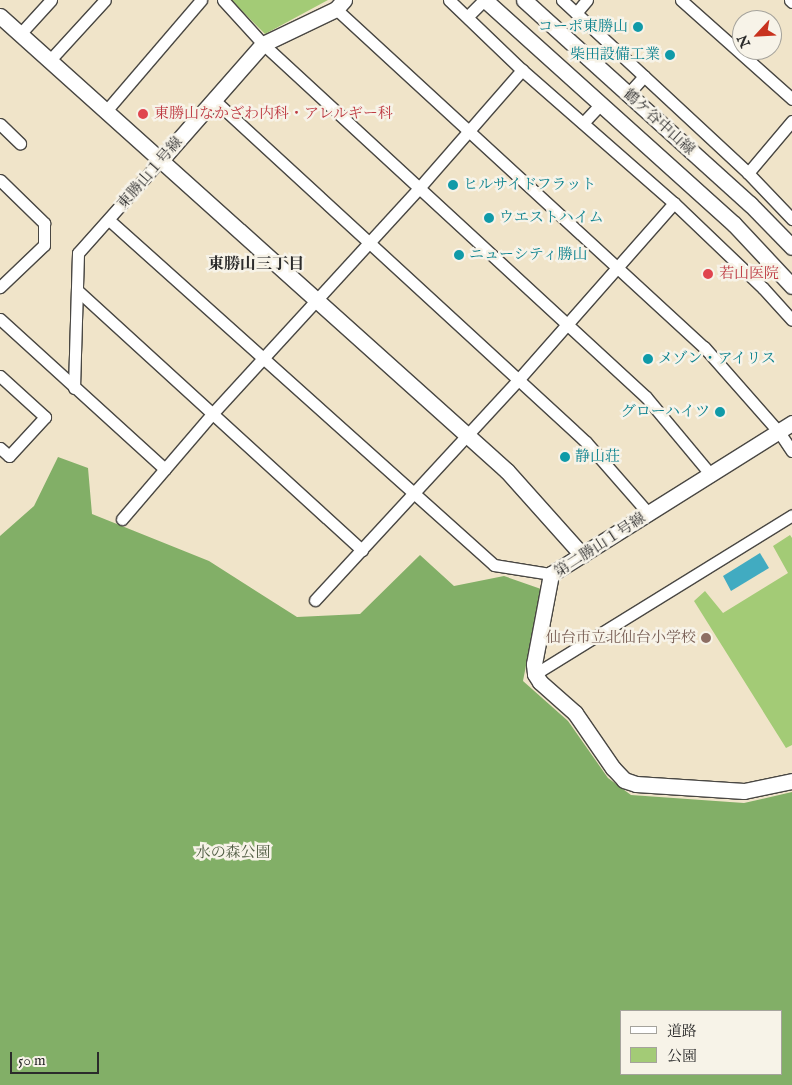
<!DOCTYPE html>
<html>
<head>
<meta charset="utf-8">
<style>
  body { margin:0 }
  #map { position:relative; width:792px; height:1085px; overflow:hidden; background:#f0e4c9; font-family:"IM FELL English","Noto Serif JP",serif }
  div>[style] { position:absolute }
  .green>* { inset:0; background:#a3cb76 }
  .forest>* { inset:0; background:#82af67 }
  .water>* { inset:0; background:#41abc1 }
  .roads { filter:drop-shadow(1px 0 #494743) drop-shadow(-1px 0 #494743) drop-shadow(0 1px #494743) drop-shadow(0 -1px #494743) }
  .minor>* { height:11px; margin:-5.5px; padding:0 5.5px; transform-origin:5.5px; border-radius:5.5px; background:#fff }
  .tertiary>* { height:15px; margin:-7.5px; padding:0 7.5px; transform-origin:7.5px; border-radius:7.5px; background:#fff }
  .dots>* { width:14px; height:14px; translate:-50% -50%; box-sizing:border-box; border:2px solid #f7f3e8; border-radius:50% }
  span { translate:-50% -50%; white-space:nowrap; text-align:center; line-height:1.15; -webkit-text-stroke:5px #f7f3e8; paint-order:stroke }
  .culture-label { font-size:15px; color:#0d838f }
  .right { translate:-100% -50%; text-align:right }
  .left { translate:0 -50%; text-align:left }
  .health-label { font-size:15px; color:#be3a42 }
  .street-label { font-size:15px; color:#2b2b2b }
  .education-label { font-size:15px; color:#785e54 }
  .park-label { font-size:15px; color:#4f5b42 }
  .neighbourhood-label { font-size:16px; color:#2b2b2b; font-weight:700 }
  .legend { position:absolute; left:620px; top:1010px; width:162px; height:65px; box-sizing:border-box; background:#f7f3e8; border:1px solid #a5a39c; margin:0; padding:6px 9px; list-style:none; font-size:15px; color:#2b2b2b }
  .legend li { display:flex; align-items:center; gap:10px; height:25px }
  .legend b { width:25px; border:1px solid #a5a39c }
  .north { position:absolute; left:732px; top:10px; width:50px; height:50px; box-sizing:border-box; background:#f7f3e8; border:1px solid #a5a39c; border-radius:50%; rotate:245deg; font-size:14px; font-weight:700; line-height:20px; text-align:center; color:#2b2b2b }
  .north::after { content:''; display:block; margin:auto; width:18px; height:22px; background:#c8321e; clip-path:polygon(50% 0,100% 100%,50% 72%,0 100%) }
  .scale { position:absolute; left:10px; top:1052px; width:89px; height:22px; box-sizing:border-box; border:2px solid #2b2b2b; border-top:0; padding-left:6px; font-size:15px; line-height:18px; white-space:nowrap; color:#2b2b2b; -webkit-text-stroke:4px #f7f3e8; paint-order:stroke }
</style>
</head>
<body>
<div id="map">
  <div class="green">
    <div style="clip-path:polygon(231px 0,328px 0,265px 34px)"></div>
    <div style="clip-path:polygon(790px 535px,792px 538px,792px 745px,786px 748px,694px 601px,705px 591px,723px 613px,788px 573px,773px 546px)"></div>
  </div>
  <div class="forest">
    <div style="clip-path:polygon(evenodd,58px 457px,88px 468px,92px 514px,209px 561px,297px 617px,360px 614px,420px 555px,454px 586px,504px 576px,541px 589px,523px 681px,568px 721px,608px 778px,631px 795px,744px 803px,792px 792px,792px 1085px,0 1085px,0 536px,34px 506px,58px 457px,621px 1011px,781px 1011px,781px 1074px,621px 1074px,621px 1011px)"></div>
  </div>
  <div class="water">
    <div style="clip-path:polygon(760px 553px,769px 568px,731px 591px,723px 576px)"></div>
  </div>
  <div class="roads">
    <div class="minor">
      <div style="left:223px;top:0;width:59px;rotate:47.7deg"></div>
      <div style="left:263px;top:44px;width:521px;rotate:42.67deg"></div>
      <div style="left:646px;top:397px;width:102px;rotate:50.2deg"></div>
      <div style="left:449px;top:0;width:101px;rotate:43.8deg"></div>
      <div style="left:522px;top:70px;width:202px;rotate:41.2deg"></div>
      <div style="left:674px;top:203px;width:123px;rotate:43.7deg"></div>
      <div style="left:763px;top:288px;width:43px;rotate:47.8deg"></div>
      <div style="left:562px;top:0;width:254px;rotate:42.9deg"></div>
      <div style="left:748px;top:173px;width:64px;rotate:46.3deg"></div>
      <div style="left:681px;top:0;width:149px;rotate:41.7deg"></div>
      <div style="left:790px;top:0;width:3px;rotate:45deg"></div>
      <div style="left:336px;top:9px;width:500px;rotate:42.6deg"></div>
      <div style="left:704px;top:347px;width:113px;rotate:48.6deg"></div>
      <div style="left:779px;top:432px;width:23px;rotate:56deg"></div>
      <div style="left:576px;top:13px;width:17px;rotate:-50deg"></div>
      <div style="left:468px;top:16px;width:23px;rotate:-45deg"></div>
      <div style="left:20px;top:34px;width:46px;rotate:-47.6deg"></div>
      <div style="left:50px;top:60px;width:81px;rotate:-47.5deg"></div>
      <div style="left:628px;top:94px;width:24px;rotate:-48deg"></div>
      <div style="left:213px;top:99px;width:507px;rotate:42.6deg"></div>
      <div style="left:586px;top:442px;width:96px;rotate:48.8deg"></div>
      <div style="left:106px;top:111px;width:146px;rotate:-49.4deg"></div>
      <div style="left:583px;top:123px;width:26px;rotate:-47deg"></div>
      <div style="left:0;top:124px;width:28px;rotate:44deg"></div>
      <div style="left:748px;top:173px;width:68px;rotate:-49.8deg"></div>
      <div style="left:0;top:180px;width:62px;rotate:44.3deg"></div>
      <div style="left:44px;top:223px;width:22px;rotate:90deg"></div>
      <div style="left:44px;top:245px;width:61px;rotate:136.3deg"></div>
      <div style="left:109px;top:220px;width:517px;rotate:41.86deg"></div>
      <div style="left:494px;top:565px;width:58px;rotate:9deg"></div>
      <div style="left:77px;top:290px;width:386px;rotate:42.4deg"></div>
      <div style="left:0;top:319px;width:223px;rotate:42.3deg"></div>
      <div style="left:0;top:376px;width:61px;rotate:42.3deg"></div>
      <div style="left:45px;top:417px;width:53px;rotate:132.7deg"></div>
      <div style="left:9px;top:456px;width:12px;rotate:-138deg"></div>
      <div style="left:74px;top:388px;width:135px;rotate:-88.3deg"></div>
      <div style="left:78px;top:253px;width:125px;rotate:-48.3deg"></div>
      <div style="left:122px;top:519px;width:140px;rotate:-49.4deg"></div>
      <div style="left:213px;top:413px;width:305px;rotate:-47.5deg"></div>
      <div style="left:419px;top:188px;width:157px;rotate:-48.9deg"></div>
      <div style="left:315px;top:600px;width:299px;rotate:-47.3deg"></div>
      <div style="left:518px;top:380px;width:236px;rotate:-48.6deg"></div>
      <div style="left:535px;top:674px;width:302px;rotate:-31.7deg"></div>
    </div>
    <div class="tertiary">
      <div style="left:485px;top:0;width:335px;rotate:42deg"></div>
      <div style="left:734px;top:224px;width:85px;rotate:46.9deg"></div>
      <div style="left:524px;top:0;width:304px;rotate:42.1deg"></div>
      <div style="left:750px;top:204px;width:60px;rotate:45.7deg"></div>
      <div style="left:0;top:16px;width:681px;rotate:41.91deg"></div>
      <div style="left:507px;top:471px;width:113px;rotate:48.2deg"></div>
      <div style="left:161px;top:160px;width:154px;rotate:-48.7deg"></div>
      <div style="left:263px;top:44px;width:81px;rotate:-25.6deg"></div>
      <div style="left:336px;top:9px;width:12px;rotate:-48deg"></div>
      <div style="left:792px;top:423px;width:284px;rotate:147.9deg"></div>
      <div style="left:551px;top:574px;width:92px;rotate:100.7deg"></div>
      <div style="left:534px;top:664px;width:10px;rotate:84deg"></div>
      <div style="left:535px;top:674px;width:9px;rotate:58deg"></div>
      <div style="left:540px;top:682px;width:47px;rotate:41.5deg"></div>
      <div style="left:575px;top:713px;width:67px;rotate:55.4deg"></div>
      <div style="left:613px;top:768px;width:16px;rotate:47deg"></div>
      <div style="left:624px;top:780px;width:13px;rotate:18deg"></div>
      <div style="left:636px;top:784px;width:108px;rotate:3.7deg"></div>
      <div style="left:744px;top:791px;width:49px;rotate:-11.8deg"></div>
    </div>
  </div>
  <div class="dots">
    <div style="left:638px;top:27px;background:#0f9aa8"></div>
    <div style="left:670px;top:55px;background:#0f9aa8"></div>
    <div style="left:143px;top:114px;background:#e0444e"></div>
    <div style="left:453px;top:185px;background:#0f9aa8"></div>
    <div style="left:489px;top:218px;background:#0f9aa8"></div>
    <div style="left:459px;top:255px;background:#0f9aa8"></div>
    <div style="left:708px;top:274px;background:#e0444e"></div>
    <div style="left:648px;top:359px;background:#0f9aa8"></div>
    <div style="left:720px;top:412px;background:#0f9aa8"></div>
    <div style="left:565px;top:457px;background:#0f9aa8"></div>
    <div style="left:706px;top:638px;background:#8d6e63"></div>
  </div>
  <div class="culture-label">
    <span class="right" style="left:628px;top:27px">コーポ東勝山</span>
    <span class="right" style="left:660px;top:55px">柴田設備工業</span>
    <span class="left" style="left:463px;top:185px">ヒルサイドフラット</span>
    <span class="left" style="left:499px;top:218px">ウエストハイム</span>
    <span class="left" style="left:469px;top:255px">ニューシティ勝山</span>
    <span class="left" style="left:658px;top:359px">メゾン・アイリス</span>
    <span class="right" style="left:710px;top:412px">グローハイツ</span>
    <span class="left" style="left:575px;top:457px">静山荘</span>
  </div>
  <div class="health-label">
    <span class="left" style="left:154px;top:114px">東勝山なかざわ内科・アレルギー科</span>
    <span class="left" style="left:719px;top:274px">若山医院</span>
  </div>
  <div class="street-label">
    <span style="left:659px;top:122px;rotate:42deg">鶴ケ谷中山線</span>
    <span style="left:150px;top:173px;rotate:-49deg">東勝山１号線</span>
    <span style="left:600px;top:545px;rotate:-33deg">第二勝山１号線</span>
  </div>
  <div class="education-label">
    <span class="right" style="left:696px;top:638px">仙台市立北仙台小学校</span>
  </div>
  <div class="park-label">
    <span style="left:233px;top:853px">水の森公園</span>
  </div>
  <div class="neighbourhood-label">
    <span style="left:256px;top:265px">東勝山三丁目</span>
  </div>
  <ul class="legend">
  <li><b style="height:6px;background:#fff"></b>道路</li>
  <li><b style="height:14px;background:#a3cb76"></b>公園</li>
  </ul>
  <div class="north">N</div>
  <div class="scale">50 m</div>
</div>
</body>
</html>
